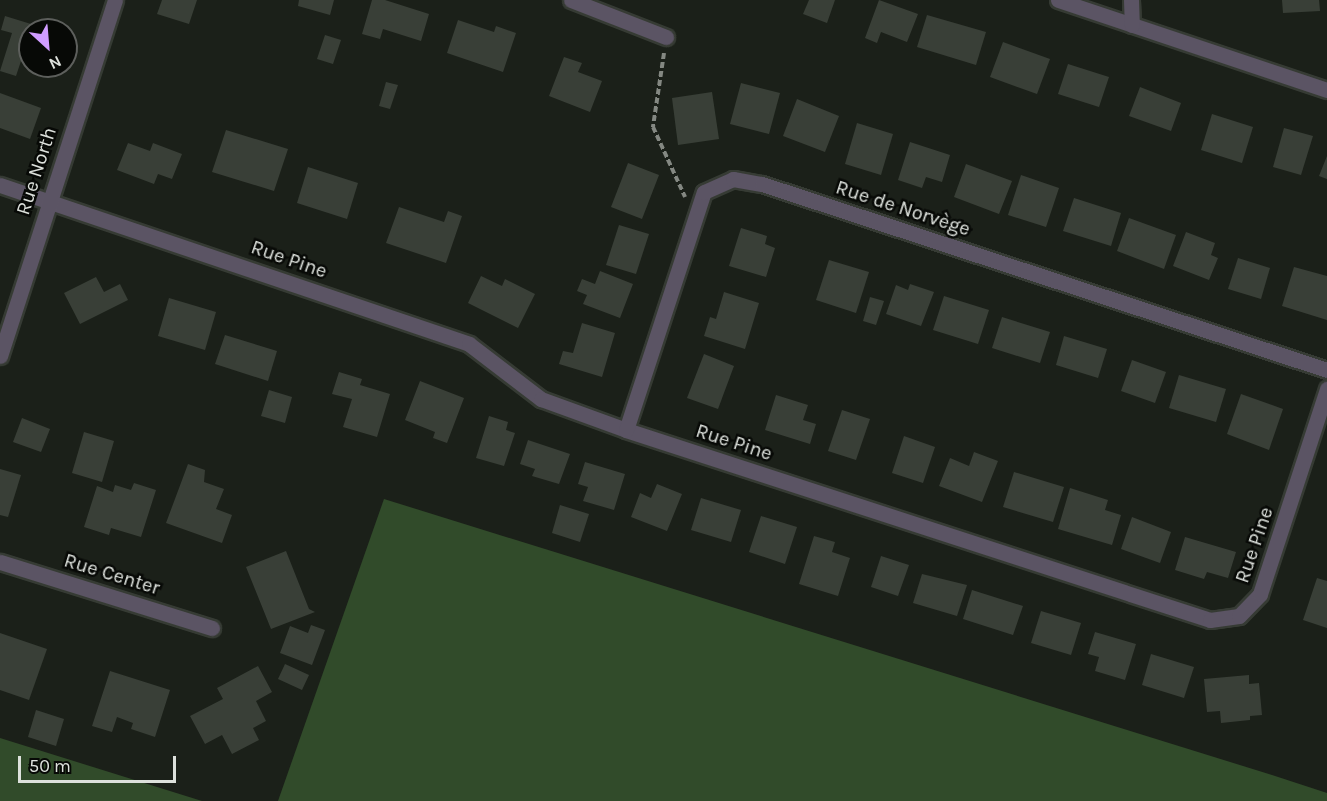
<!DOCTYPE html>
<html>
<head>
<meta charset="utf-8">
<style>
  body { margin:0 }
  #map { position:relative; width:1327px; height:801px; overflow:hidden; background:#1b2019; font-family:Karla,sans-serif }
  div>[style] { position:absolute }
  .forest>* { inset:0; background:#314b2a }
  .building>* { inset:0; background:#393f37 }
  .path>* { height:4px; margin-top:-2px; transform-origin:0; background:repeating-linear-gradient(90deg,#848882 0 6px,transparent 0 9px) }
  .roads { filter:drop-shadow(2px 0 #363b34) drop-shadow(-2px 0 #363b34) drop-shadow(0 2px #363b34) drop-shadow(0 -2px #363b34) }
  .minor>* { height:15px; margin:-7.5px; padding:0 7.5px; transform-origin:7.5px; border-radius:7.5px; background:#5b5464 }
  span { translate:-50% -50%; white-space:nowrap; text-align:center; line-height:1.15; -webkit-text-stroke:5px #070906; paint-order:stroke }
  .street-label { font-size:20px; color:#dde1dc }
  .north { position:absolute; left:18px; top:18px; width:60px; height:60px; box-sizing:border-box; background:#070906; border:2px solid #5d5f5c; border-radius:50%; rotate:154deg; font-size:16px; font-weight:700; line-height:24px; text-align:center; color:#dde1dc }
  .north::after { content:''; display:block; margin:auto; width:21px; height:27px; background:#d09dff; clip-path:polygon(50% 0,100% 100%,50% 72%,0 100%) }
  .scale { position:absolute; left:18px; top:756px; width:158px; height:27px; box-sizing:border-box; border:3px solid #dde1dc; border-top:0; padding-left:8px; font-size:18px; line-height:21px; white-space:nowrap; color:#dde1dc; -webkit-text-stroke:4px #070906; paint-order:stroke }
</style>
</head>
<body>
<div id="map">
  <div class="forest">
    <div style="clip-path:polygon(384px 499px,1272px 775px,1327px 793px,1327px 801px,278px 801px)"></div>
    <div style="clip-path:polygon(0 738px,202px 801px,0 801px)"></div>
  </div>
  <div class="building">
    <div style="clip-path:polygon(162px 0,197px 0,189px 24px,157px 14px)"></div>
    <div style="clip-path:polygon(299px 0,334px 0,330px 15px,298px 6px)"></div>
    <div style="clip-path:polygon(372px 0,385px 0,429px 14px,421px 41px,383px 29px,380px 39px,362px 34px)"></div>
    <div style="clip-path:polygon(809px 0,835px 0,827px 23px,803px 14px)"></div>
    <div style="clip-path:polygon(879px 0,918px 14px,907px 42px,881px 32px,877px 43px,865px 38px)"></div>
    <div style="clip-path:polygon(1282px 0,1319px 0,1320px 11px,1283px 13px)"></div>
    <div style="clip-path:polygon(927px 15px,986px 32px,976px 65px,917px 47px)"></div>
    <div style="clip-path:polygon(5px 16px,44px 28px,30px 30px,30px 64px,21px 61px,16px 76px,0 71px,12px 33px,1px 30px)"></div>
    <div style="clip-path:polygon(458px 20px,494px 32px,496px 26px,516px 33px,503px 72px,447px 53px)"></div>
    <div style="clip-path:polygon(325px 35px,341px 40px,333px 64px,317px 59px)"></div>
    <div style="clip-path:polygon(1003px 42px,1050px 59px,1037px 94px,990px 77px)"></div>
    <div style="clip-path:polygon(564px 57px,582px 63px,578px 72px,602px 81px,590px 112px,549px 96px)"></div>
    <div style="clip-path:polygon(1068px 64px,1109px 77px,1099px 107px,1058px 94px)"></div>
    <div style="clip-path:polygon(386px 82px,398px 85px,390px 109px,379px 106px)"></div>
    <div style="clip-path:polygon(741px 83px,780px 93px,769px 134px,730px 124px)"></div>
    <div style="clip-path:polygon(1140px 87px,1181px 103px,1171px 131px,1129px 116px)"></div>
    <div style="clip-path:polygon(712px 92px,719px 139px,678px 145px,672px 98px)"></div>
    <div style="clip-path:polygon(0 93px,41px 108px,30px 139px,0 128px)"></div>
    <div style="clip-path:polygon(797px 99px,839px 116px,825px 152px,783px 136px)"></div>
    <div style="clip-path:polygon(1212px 114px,1253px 127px,1242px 163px,1201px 150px)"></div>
    <div style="clip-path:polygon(857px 123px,893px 134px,881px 175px,845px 164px)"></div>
    <div style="clip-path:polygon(1284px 128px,1313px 136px,1301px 175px,1273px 167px)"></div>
    <div style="clip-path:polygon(226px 130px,288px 149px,274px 191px,212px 172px)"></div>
    <div style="clip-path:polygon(910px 142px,950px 155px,942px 182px,926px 177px,922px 188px,898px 180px)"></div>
    <div style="clip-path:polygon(128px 143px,150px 151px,153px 143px,182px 154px,172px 179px,158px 174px,154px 184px,117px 170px)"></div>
    <div style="clip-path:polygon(1327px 156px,1327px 179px,1319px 176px)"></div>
    <div style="clip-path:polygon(628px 163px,659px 175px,642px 219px,611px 207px)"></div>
    <div style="clip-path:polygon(966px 164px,1012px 181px,999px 214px,954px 197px)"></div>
    <div style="clip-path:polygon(308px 167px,358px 183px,347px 219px,297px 203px)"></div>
    <div style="clip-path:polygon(1021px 175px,1059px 188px,1046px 227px,1008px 215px)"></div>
    <div style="clip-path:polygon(1074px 198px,1121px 213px,1111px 246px,1063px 231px)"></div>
    <div style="clip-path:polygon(399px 207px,444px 222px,448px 211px,462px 216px,446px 263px,386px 243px)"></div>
    <div style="clip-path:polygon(1129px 218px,1176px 235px,1164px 269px,1117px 251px)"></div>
    <div style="clip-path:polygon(619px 225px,649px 234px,636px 274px,606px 265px)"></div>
    <div style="clip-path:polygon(741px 228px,767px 236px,765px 244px,775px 248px,766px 277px,729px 266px)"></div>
    <div style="clip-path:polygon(1186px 232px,1215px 243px,1211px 255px,1218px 258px,1209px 280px,1173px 266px)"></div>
    <div style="clip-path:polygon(1238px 258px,1270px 268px,1261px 299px,1228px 289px)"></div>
    <div style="clip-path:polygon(829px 260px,869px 272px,856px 313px,816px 300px)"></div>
    <div style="clip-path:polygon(1294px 267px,1327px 276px,1327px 320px,1282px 306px)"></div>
    <div style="clip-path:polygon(600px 271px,633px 284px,620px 318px,583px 304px,587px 295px,577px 291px,582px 279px,595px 284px)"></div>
    <div style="clip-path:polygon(481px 276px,502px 286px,505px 279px,535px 294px,518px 328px,468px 303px)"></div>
    <div style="clip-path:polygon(96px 277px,104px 292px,120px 284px,128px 300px,80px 324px,64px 293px)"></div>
    <div style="clip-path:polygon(910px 284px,934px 292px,921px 326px,886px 314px,896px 285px,908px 290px)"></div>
    <div style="clip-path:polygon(724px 292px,759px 303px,745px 349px,704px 336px,710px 317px,716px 319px)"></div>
    <div style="clip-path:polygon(944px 296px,989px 310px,978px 344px,933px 330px)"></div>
    <div style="clip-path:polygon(870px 297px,884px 301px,876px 325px,863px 321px)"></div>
    <div style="clip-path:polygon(169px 298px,216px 312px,205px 350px,158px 336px)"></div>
    <div style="clip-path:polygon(1002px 317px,1050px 332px,1040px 363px,992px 348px)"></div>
    <div style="clip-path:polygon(582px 323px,615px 333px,602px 377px,559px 364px,563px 351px,573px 353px)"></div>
    <div style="clip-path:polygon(225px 335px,277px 351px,268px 381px,215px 364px)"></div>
    <div style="clip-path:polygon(1064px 336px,1107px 349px,1098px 378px,1056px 365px)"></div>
    <div style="clip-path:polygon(704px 354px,734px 366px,718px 409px,687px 398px)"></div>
    <div style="clip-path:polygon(1132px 360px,1166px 372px,1155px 403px,1121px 391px)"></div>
    <div style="clip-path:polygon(339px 372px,362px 379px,360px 385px,390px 394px,377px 437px,343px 427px,352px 399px,332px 394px)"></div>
    <div style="clip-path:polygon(1179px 375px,1226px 389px,1216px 422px,1169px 408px)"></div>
    <div style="clip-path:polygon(420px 381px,464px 398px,447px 443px,433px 438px,435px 432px,405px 420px)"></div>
    <div style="clip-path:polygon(269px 390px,292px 397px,285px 423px,261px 416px)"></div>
    <div style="clip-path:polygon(1241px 394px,1283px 409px,1269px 450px,1227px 434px)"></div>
    <div style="clip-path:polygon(776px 395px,808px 405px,803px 420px,816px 424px,810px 444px,765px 430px)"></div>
    <div style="clip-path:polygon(842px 410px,870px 419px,856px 460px,828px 451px)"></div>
    <div style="clip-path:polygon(489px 416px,508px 422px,506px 430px,515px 433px,504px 466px,476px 458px)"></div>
    <div style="clip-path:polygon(22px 418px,50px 429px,41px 452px,13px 442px)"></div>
    <div style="clip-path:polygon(84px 432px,114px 441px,102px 482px,72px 473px)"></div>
    <div style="clip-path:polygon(904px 436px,935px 447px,923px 483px,892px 473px)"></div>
    <div style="clip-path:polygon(528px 440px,570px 454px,559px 484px,532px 476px,535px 469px,520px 464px)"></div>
    <div style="clip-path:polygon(974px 452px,998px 461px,982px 502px,939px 486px,950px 458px,969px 466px)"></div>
    <div style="clip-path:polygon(585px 462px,625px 474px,614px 510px,583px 501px,588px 487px,578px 484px)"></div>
    <div style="clip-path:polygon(188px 464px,205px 470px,204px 482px,224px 489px,216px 509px,232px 515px,222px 543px,166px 523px)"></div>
    <div style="clip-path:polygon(0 469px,21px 475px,8px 517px,0 515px)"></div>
    <div style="clip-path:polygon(1014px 472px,1064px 487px,1053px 522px,1003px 507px)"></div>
    <div style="clip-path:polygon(134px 483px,156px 490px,141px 537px,111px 528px,109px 535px,84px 527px,97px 486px,113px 492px,115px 485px,131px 490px)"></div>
    <div style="clip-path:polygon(657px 484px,682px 494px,667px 531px,631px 517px,640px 493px,651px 498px)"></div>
    <div style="clip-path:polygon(1070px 488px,1108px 500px,1105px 510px,1121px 515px,1112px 545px,1058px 529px)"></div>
    <div style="clip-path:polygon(701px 498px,741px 510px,731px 542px,691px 530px)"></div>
    <div style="clip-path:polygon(560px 505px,589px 514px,580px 542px,552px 533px)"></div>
    <div style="clip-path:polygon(761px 516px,797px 527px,785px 564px,749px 552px)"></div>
    <div style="clip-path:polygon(1132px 517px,1171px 532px,1160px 563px,1121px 549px)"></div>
    <div style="clip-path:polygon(814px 536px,835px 542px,832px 552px,850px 558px,838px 596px,799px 584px)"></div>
    <div style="clip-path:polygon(1185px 537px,1236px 552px,1228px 578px,1207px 572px,1204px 579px,1175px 570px)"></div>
    <div style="clip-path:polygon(286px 551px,309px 609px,315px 612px,271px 629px,246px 567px)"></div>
    <div style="clip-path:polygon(881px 556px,909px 565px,898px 596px,871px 587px)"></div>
    <div style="clip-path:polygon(922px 574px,967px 585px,957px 616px,913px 603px)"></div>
    <div style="clip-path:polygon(1317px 578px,1327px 581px,1327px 628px,1303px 620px)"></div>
    <div style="clip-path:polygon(972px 590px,1023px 606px,1013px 635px,963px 619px)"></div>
    <div style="clip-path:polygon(1041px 611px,1081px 623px,1071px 655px,1031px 643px)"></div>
    <div style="clip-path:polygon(311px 625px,325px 630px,312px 665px,280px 653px,290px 626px,308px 633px)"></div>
    <div style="clip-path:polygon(1095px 632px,1136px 644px,1125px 680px,1095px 671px,1099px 657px,1088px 654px)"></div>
    <div style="clip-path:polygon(0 633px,47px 649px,29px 700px,0 690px)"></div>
    <div style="clip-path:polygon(1151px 654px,1194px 667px,1184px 698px,1142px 685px)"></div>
    <div style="clip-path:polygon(285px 664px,309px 675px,302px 690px,278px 679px)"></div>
    <div style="clip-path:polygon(258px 666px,272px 692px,256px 701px,266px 721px,253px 728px,259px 740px,232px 754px,222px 735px,205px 744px,190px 716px,223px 699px,217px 688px)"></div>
    <div style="clip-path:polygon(110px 671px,170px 690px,155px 737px,131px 729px,133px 723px,117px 717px,112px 732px,92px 726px)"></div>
    <div style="clip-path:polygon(1249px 675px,1249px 684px,1259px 683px,1262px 715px,1250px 716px,1250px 720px,1221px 723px,1220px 711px,1207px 712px,1204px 679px)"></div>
    <div style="clip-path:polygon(36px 710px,64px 719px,56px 746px,28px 737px)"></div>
  </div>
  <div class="path">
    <div style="left:664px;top:53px;width:75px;rotate:98.5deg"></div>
    <div style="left:653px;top:127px;width:77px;rotate:65.4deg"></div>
  </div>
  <div class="roads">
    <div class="minor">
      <div style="left:571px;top:0;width:102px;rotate:21.3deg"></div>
      <div style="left:1058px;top:0;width:284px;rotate:18.5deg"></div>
      <div style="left:1131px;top:0;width:25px;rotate:88deg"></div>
      <div style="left:0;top:185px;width:495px;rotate:18.7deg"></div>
      <div style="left:469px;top:344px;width:91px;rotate:37.4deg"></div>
      <div style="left:541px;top:399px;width:90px;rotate:20deg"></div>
      <div style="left:626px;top:430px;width:614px;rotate:18.02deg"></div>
      <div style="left:1210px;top:620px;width:29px;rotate:-8deg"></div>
      <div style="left:1239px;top:616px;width:30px;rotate:-46deg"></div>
      <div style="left:1260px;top:594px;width:216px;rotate:-71.9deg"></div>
      <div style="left:0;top:356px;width:374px;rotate:-72.1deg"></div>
      <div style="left:626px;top:430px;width:250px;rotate:-71.9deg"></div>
      <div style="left:704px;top:192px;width:32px;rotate:-24deg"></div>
      <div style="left:733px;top:179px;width:29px;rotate:10deg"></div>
      <div style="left:762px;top:184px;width:595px;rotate:18.22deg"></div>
      <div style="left:0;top:562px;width:222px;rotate:17.3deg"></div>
    </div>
  </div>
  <div class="street-label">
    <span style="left:36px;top:171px;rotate:-72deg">Rue North</span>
    <span style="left:903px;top:208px;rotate:18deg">Rue de Norvège</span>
    <span style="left:289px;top:259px;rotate:19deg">Rue Pine</span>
    <span style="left:734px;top:442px;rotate:18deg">Rue Pine</span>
    <span style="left:1254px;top:545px;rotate:-71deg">Rue Pine</span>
    <span style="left:112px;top:574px;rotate:17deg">Rue Center</span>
  </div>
  <div class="north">N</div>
  <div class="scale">50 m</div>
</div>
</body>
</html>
